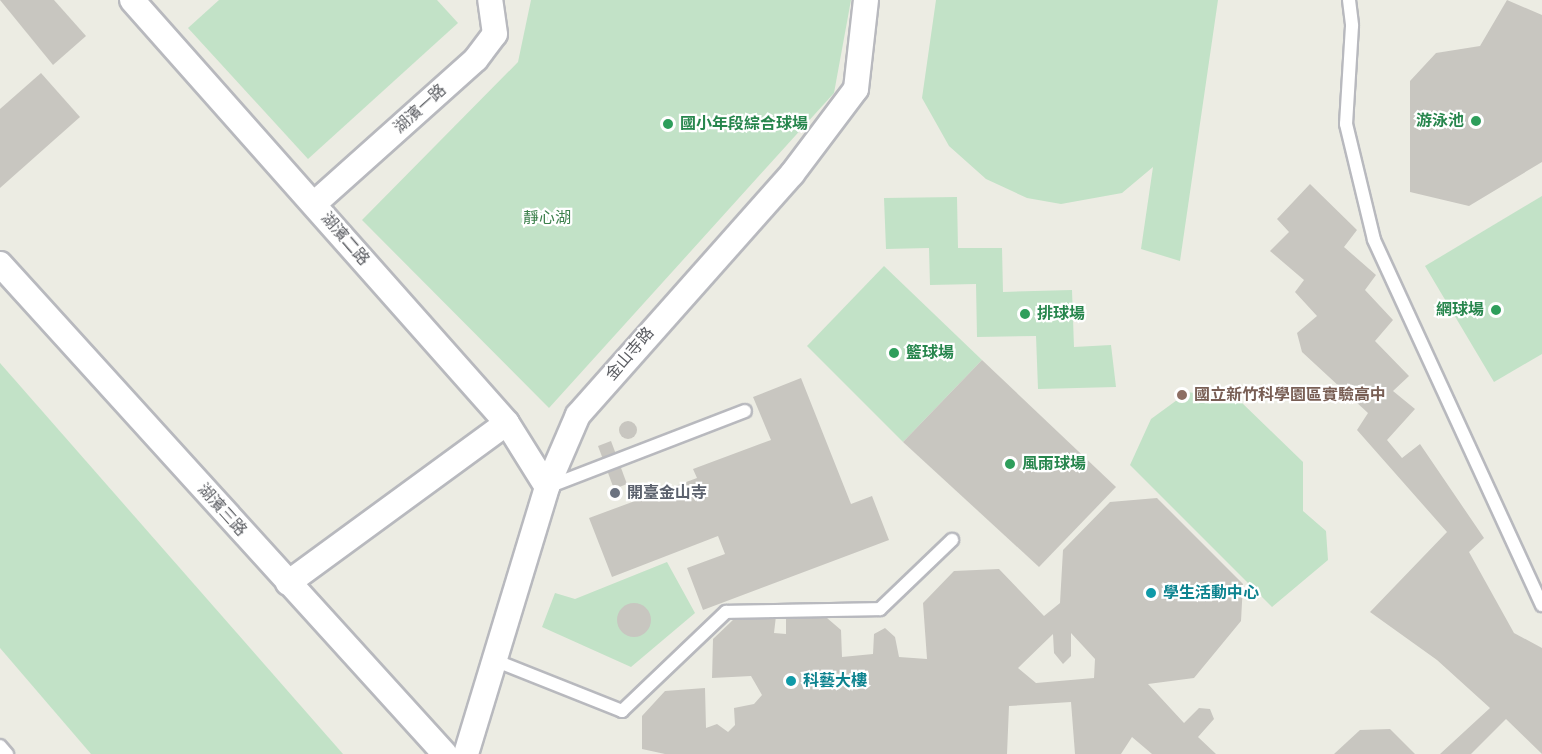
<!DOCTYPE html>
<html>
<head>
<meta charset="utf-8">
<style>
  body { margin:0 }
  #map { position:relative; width:1542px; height:754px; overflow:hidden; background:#ecece3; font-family:"Fira Sans Condensed","Noto Sans TC",sans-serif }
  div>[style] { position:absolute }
  .green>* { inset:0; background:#c2e2c7 }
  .building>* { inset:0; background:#c8c6c0 }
  .round { border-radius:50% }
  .roads { filter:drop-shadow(2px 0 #b8b9be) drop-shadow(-2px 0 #b8b9be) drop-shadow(0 2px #b8b9be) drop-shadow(0 -2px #b8b9be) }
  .lane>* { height:12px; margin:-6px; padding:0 6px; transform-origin:6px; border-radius:6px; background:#fff }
  .street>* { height:24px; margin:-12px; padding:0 12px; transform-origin:12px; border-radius:12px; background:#fff }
  .dots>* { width:16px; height:16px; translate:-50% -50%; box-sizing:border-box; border:3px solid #fff; border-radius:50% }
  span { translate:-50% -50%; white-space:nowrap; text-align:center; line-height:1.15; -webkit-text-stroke:4.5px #fff; paint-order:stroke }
  .street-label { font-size:16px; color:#5b5d62 }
  .leisure-label { font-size:16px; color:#27864d; font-weight:700 }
  .right { translate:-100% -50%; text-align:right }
  .left { translate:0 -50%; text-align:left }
  .park-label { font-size:16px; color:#3c804c }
  .education-label { font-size:16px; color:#785e54; font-weight:700 }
  .worship-label { font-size:16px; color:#5b616d; font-weight:700 }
  .culture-label { font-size:16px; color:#0d838f; font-weight:700 }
</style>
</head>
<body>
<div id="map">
  <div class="green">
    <div style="clip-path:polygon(219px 0,437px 0,458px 23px,308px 159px,188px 28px)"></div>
    <div style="clip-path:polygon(531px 0,851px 0,834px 93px,549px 408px,362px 220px,518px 62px)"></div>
    <div style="clip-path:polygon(936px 0,1218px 0,1180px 261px,1141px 249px,1153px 167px,1122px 193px,1061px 204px,1027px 198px,986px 179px,949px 146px,922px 98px)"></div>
    <div style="clip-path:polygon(1542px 196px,1542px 354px,1494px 382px,1425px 266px)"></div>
    <div style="clip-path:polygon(957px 197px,958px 248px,1002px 248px,1003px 292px,1072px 290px,1074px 347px,1111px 345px,1116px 387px,1038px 389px,1036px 336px,977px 337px,976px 284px,930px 285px,929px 248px,886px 249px,884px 198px)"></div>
    <div style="clip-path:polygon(884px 266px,982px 360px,903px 442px,807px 346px)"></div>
    <div style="clip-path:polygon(0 363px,343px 754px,91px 754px,0 648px)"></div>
    <div style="clip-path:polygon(1188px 392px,1240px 401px,1303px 462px,1303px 511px,1326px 531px,1328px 560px,1272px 607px,1130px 465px,1151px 419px)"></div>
    <div style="clip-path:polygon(667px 562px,695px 613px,631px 667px,542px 627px,555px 593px,575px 599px)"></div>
  </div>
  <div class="building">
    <div style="clip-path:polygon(0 0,54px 0,86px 36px,53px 65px)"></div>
    <div style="clip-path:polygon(1507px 0,1542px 15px,1542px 162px,1469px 206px,1410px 192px,1410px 81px,1436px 53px,1480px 46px)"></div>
    <div style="clip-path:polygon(41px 73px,80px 117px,0 188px,0 109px)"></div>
    <div style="clip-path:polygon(1310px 184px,1357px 230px,1344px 247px,1376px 275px,1365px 290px,1393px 320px,1375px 341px,1409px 376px,1393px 391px,1415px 409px,1387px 440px,1402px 458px,1420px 444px,1484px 538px,1469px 552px,1514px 633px,1542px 648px,1542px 754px,1506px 719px,1471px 754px,1440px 754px,1490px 708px,1437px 660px,1370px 612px,1447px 532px,1357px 430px,1368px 413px,1302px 352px,1297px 333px,1317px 316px,1295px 292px,1304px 280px,1270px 251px,1289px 232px,1277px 219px)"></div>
    <div style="clip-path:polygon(982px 360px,1116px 487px,1039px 567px,903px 442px)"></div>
    <div style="clip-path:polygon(801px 378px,851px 504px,872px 496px,889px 540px,703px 610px,687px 568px,725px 554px,718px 536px,612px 577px,589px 518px,697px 478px,693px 469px,771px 440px,753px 397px)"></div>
    <div class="round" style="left:619px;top:421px;width:18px;height:18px"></div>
    <div style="clip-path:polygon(611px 441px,627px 484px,614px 489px,598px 446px)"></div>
    <div style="clip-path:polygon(evenodd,1157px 498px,1243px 584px,1241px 621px,1194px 678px,1148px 684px,1184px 723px,1199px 708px,1210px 709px,1214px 719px,1198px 737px,1216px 754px,1152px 754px,1132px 737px,1121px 754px,1075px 754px,1071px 702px,1009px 706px,1007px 754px,665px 754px,642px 749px,642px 716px,665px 691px,705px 688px,706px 728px,717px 724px,728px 732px,735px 725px,734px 708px,754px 704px,762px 695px,751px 676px,712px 678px,713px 639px,734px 619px,776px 616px,774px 633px,786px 634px,786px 615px,820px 612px,841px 630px,842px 657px,873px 654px,874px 634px,885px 628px,895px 637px,899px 657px,927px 659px,923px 603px,954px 571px,999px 569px,1044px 616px,1060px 603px,1063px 550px,1110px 502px,1157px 498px,1071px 633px,1095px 659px,1094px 678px,1036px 683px,1018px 668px,1053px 634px,1054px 653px,1063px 664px,1071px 656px,1071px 633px,1157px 498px,829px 673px,843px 674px,843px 685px,828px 684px,829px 673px)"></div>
    <div class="round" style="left:617px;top:603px;width:34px;height:34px"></div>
    <div style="clip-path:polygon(1390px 729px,1415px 754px,1334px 754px,1360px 730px)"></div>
  </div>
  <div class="roads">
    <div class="lane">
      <div style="left:1349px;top:0;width:26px;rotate:83deg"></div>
      <div style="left:1352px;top:26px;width:98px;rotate:93.5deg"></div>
      <div style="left:1346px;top:124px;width:119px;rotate:76.4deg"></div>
      <div style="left:1374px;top:240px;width:402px;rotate:65.3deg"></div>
      <div style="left:548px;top:487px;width:211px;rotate:-21.1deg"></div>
      <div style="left:494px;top:660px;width:138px;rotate:21.7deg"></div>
      <div style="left:622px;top:711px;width:144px;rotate:-43.6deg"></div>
      <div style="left:726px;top:612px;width:154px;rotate:-1.1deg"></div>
      <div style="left:880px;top:609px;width:100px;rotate:-43.8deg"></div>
      <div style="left:0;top:746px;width:11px;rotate:49deg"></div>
    </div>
    <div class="street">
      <div style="left:132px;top:0;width:565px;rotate:48.44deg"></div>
      <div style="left:507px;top:423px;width:75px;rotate:58deg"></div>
      <div style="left:314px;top:204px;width:217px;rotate:-41.8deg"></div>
      <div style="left:476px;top:59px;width:31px;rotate:-53deg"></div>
      <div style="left:495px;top:34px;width:34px;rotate:-98deg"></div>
      <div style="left:0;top:264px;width:662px;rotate:47.76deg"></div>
      <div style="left:288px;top:583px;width:271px;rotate:-36.2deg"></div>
      <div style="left:466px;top:754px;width:279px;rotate:-73.1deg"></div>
      <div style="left:547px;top:487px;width:78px;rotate:-66.7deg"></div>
      <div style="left:578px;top:415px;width:322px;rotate:-48.4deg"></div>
      <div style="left:792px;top:174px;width:106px;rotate:-53deg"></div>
      <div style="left:856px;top:89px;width:90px;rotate:-83.6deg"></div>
    </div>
  </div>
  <div class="dots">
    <div style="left:1476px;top:121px;background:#2e9e5b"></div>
    <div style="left:668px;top:124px;background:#2e9e5b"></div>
    <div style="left:1496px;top:310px;background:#2e9e5b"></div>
    <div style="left:1025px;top:314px;background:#2e9e5b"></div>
    <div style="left:894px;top:353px;background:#2e9e5b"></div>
    <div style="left:1182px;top:395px;background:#8d6e63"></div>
    <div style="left:1010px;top:464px;background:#2e9e5b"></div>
    <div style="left:615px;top:493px;background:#6b7280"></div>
    <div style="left:1151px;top:593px;background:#0f9aa8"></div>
    <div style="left:791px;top:681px;background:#0f9aa8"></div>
  </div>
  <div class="street-label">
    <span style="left:420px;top:109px;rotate:-42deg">湖濱一路</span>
    <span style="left:345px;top:239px;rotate:49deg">湖濱二路</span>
    <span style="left:630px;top:354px;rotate:-49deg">金山寺路</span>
    <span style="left:222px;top:510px;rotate:48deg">湖濱三路</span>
  </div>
  <div class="leisure-label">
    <span class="right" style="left:1464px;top:121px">游泳池</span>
    <span class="left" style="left:680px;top:124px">國小年段綜合球場</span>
    <span class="right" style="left:1484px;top:310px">網球場</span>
    <span class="left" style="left:1037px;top:314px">排球場</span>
    <span class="left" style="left:906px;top:353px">籃球場</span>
    <span class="left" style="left:1022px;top:464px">風雨球場</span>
  </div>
  <div class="park-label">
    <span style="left:547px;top:218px">靜心湖</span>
  </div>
  <div class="education-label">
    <span class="left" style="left:1194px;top:395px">國立新竹科學園區實驗高中</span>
  </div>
  <div class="worship-label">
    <span class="left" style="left:627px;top:493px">開臺金山寺</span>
  </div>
  <div class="culture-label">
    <span class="left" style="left:1163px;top:593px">學生活動中心</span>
    <span class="left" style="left:803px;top:681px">科藝大樓</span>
  </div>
</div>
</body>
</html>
